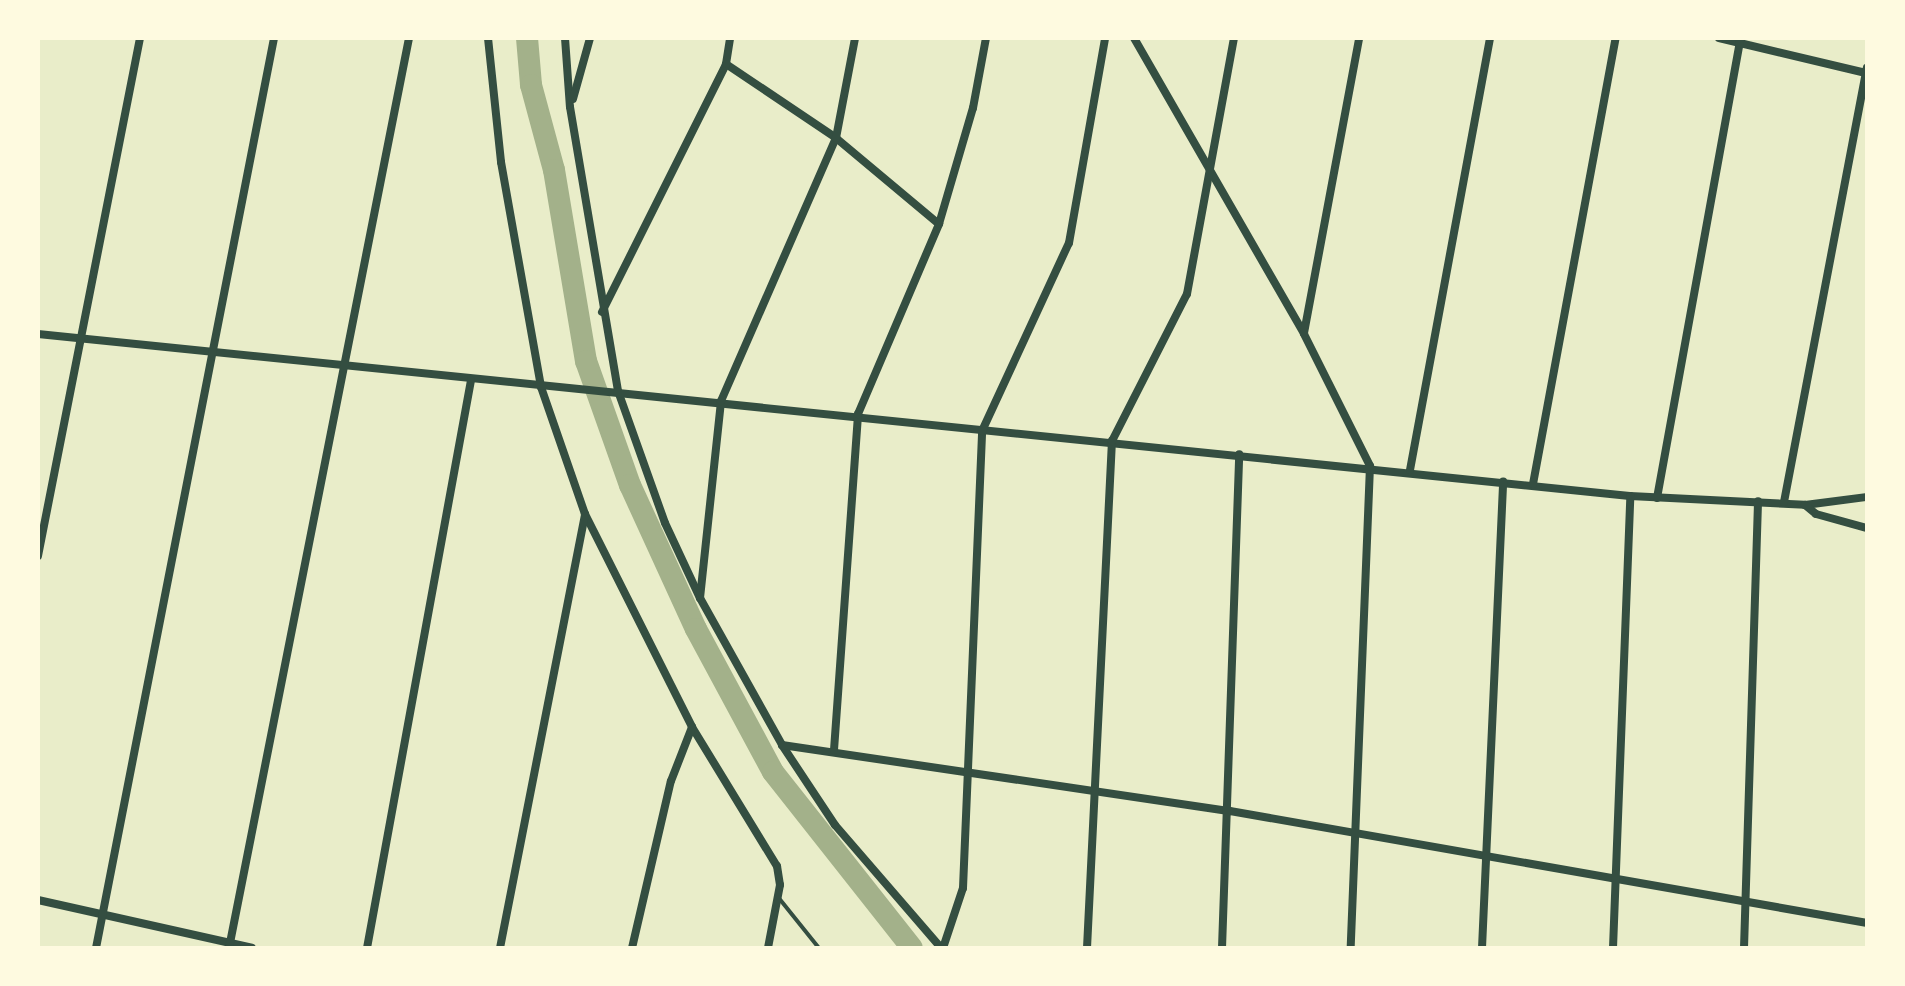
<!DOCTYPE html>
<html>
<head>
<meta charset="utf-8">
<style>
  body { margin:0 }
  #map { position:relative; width:1905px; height:986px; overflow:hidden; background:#e9edc9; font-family:Cabin,sans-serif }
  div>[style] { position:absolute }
  .canal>* { height:22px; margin:-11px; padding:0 11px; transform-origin:11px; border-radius:11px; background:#a3b18a }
  .service>* { height:4px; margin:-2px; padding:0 2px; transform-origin:2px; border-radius:2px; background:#344e41 }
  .minor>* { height:8px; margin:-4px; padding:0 4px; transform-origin:4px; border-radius:4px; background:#344e41 }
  span { translate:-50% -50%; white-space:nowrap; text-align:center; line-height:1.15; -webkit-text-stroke:6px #fefae0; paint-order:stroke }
  .frame { position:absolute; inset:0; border:40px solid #fefae0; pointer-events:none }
</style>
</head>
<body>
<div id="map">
  <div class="canal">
    <div style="left:527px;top:38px;width:47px;rotate:85.1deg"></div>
    <div style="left:531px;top:85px;width:88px;rotate:74.9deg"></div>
    <div style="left:554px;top:170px;width:194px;rotate:80.5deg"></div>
    <div style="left:586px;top:361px;width:132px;rotate:70.5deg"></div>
    <div style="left:630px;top:485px;width:158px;rotate:65.4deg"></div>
    <div style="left:696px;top:629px;width:162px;rotate:61.7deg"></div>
    <div style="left:773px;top:772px;width:224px;rotate:51.7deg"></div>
  </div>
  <div class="service">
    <div style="left:778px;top:897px;width:65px;rotate:51.2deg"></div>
  </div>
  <div class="minor">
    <div style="left:488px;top:38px;width:125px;rotate:84deg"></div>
    <div style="left:501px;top:162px;width:229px;rotate:79.9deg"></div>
    <div style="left:541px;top:387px;width:134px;rotate:70.9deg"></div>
    <div style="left:585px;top:514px;width:238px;rotate:63.3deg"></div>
    <div style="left:692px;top:727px;width:163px;rotate:58.6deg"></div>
    <div style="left:777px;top:866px;width:19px;rotate:81deg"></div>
    <div style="left:780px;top:885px;width:64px;rotate:100.8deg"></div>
    <div style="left:565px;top:38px;width:69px;rotate:85.9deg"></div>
    <div style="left:570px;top:107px;width:288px;rotate:80.4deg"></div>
    <div style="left:618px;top:391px;width:140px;rotate:70.4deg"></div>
    <div style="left:665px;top:523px;width:83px;rotate:65deg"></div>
    <div style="left:700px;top:598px;width:168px;rotate:60.8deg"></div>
    <div style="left:782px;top:745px;width:96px;rotate:56.5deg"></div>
    <div style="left:835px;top:825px;width:162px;rotate:49.2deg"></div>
    <div style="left:1134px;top:38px;width:341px;rotate:60.1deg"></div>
    <div style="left:1304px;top:334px;width:148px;rotate:63.4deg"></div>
    <div style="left:1370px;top:466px;width:482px;rotate:92.3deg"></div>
    <div style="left:1719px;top:38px;width:151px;rotate:13.4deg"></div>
    <div style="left:726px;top:64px;width:133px;rotate:33.9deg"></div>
    <div style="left:836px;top:138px;width:134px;rotate:39.9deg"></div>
    <div style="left:573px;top:99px;width:63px;rotate:-74.4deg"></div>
    <div style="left:602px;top:312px;width:277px;rotate:-63.4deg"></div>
    <div style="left:726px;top:64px;width:26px;rotate:-81deg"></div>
    <div style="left:1304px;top:333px;width:300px;rotate:-79.4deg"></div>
    <div style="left:38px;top:334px;width:1600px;rotate:5.81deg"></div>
    <div style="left:1630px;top:496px;width:175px;rotate:2.9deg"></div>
    <div style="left:1805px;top:505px;width:63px;rotate:-7.4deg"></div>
    <div style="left:1410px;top:470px;width:439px;rotate:-79.5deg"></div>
    <div style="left:1533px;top:484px;width:454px;rotate:-79.5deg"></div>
    <div style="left:1657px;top:498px;width:468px;rotate:-79.7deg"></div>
    <div style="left:1784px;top:502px;width:442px;rotate:-79.2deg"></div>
    <div style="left:1805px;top:505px;width:14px;rotate:39deg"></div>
    <div style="left:1816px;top:514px;width:53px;rotate:15.4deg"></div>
    <div style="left:38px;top:556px;width:528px;rotate:-78.86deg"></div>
    <div style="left:700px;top:598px;width:198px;rotate:-83.9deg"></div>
    <div style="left:721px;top:401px;width:287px;rotate:-66.4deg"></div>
    <div style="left:836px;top:138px;width:102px;rotate:-79.2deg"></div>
    <div style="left:782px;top:745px;width:453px;rotate:8.4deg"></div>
    <div style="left:1230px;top:811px;width:647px;rotate:9.97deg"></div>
    <div style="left:834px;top:750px;width:337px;rotate:-85.9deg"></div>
    <div style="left:858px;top:414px;width:207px;rotate:-66.9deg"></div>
    <div style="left:939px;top:224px;width:121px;rotate:-73.7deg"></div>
    <div style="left:973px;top:108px;width:71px;rotate:-79.5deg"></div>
    <div style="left:38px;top:900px;width:219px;rotate:12.6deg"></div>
    <div style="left:96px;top:948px;width:927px;rotate:-78.93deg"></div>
    <div style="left:229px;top:948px;width:928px;rotate:-78.81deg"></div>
    <div style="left:367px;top:948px;width:577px;rotate:-79.62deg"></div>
    <div style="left:500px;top:948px;width:442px;rotate:-78.9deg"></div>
    <div style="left:632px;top:948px;width:171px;rotate:-76.9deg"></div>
    <div style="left:671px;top:781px;width:58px;rotate:-68.7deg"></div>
    <div style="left:943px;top:948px;width:63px;rotate:-71.6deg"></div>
    <div style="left:963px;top:888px;width:457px;rotate:-87.6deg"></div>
    <div style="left:982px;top:431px;width:207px;rotate:-65.2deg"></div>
    <div style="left:1069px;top:243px;width:208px;rotate:-80deg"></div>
    <div style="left:1087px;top:948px;width:508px;rotate:-87.18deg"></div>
    <div style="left:1112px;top:441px;width:165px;rotate:-63deg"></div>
    <div style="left:1187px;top:294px;width:260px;rotate:-79.6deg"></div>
    <div style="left:1222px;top:948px;width:494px;rotate:-88deg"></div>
    <div style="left:1482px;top:948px;width:467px;rotate:-87.4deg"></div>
    <div style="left:1613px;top:948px;width:452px;rotate:-87.8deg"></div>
    <div style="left:1744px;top:948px;width:447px;rotate:-88.2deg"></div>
  </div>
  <div class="frame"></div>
</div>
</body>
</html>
